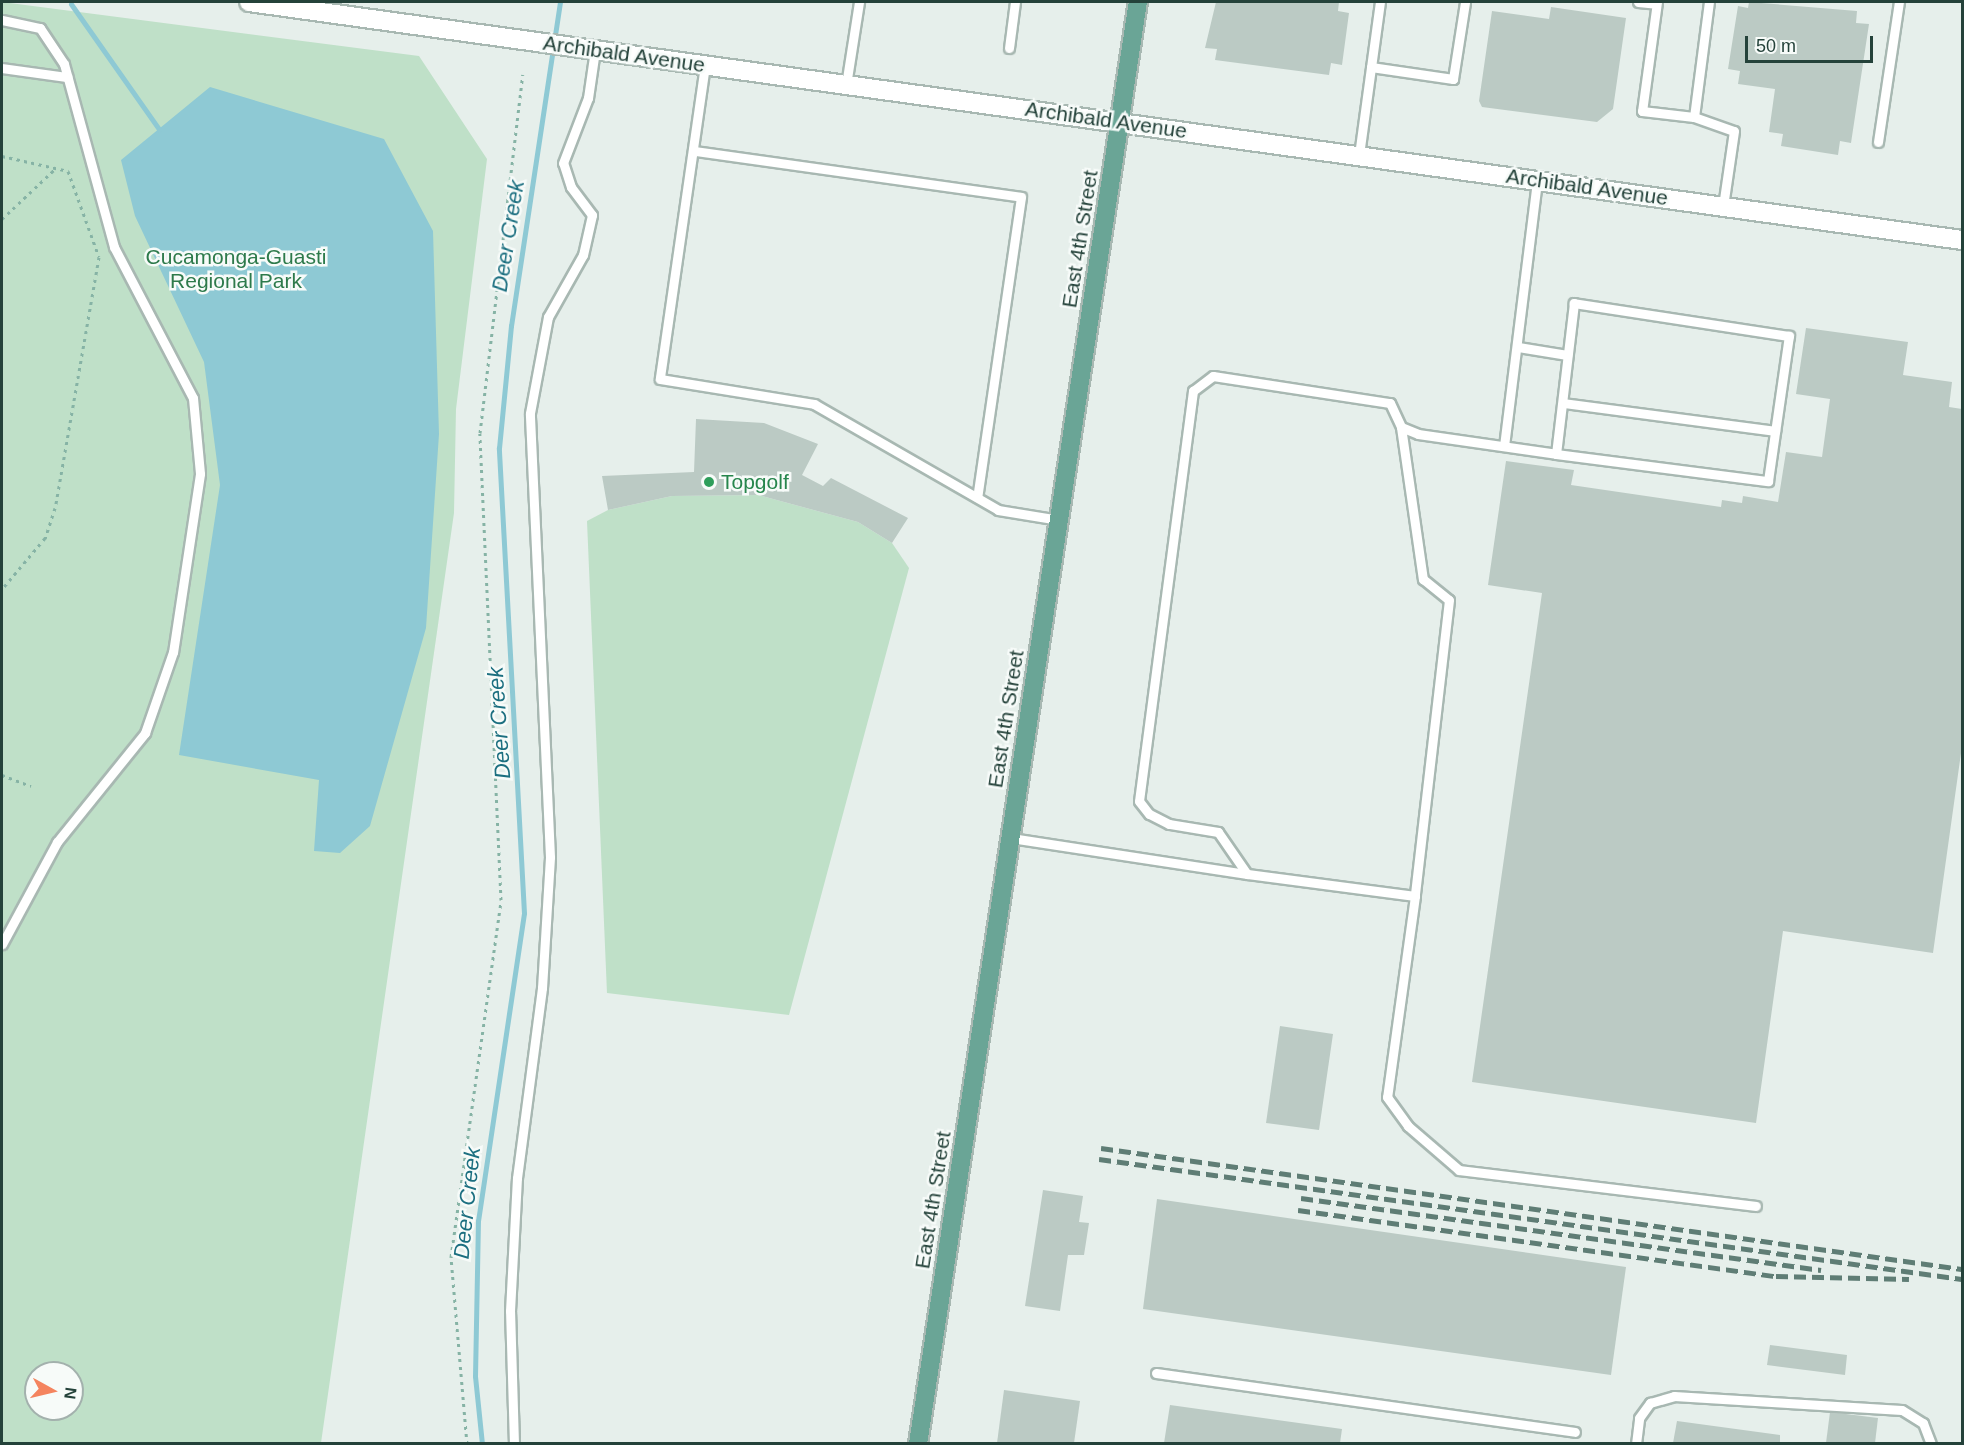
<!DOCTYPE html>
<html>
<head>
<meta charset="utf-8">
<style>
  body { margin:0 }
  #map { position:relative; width:1964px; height:1445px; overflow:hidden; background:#e6efeb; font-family:Arial,sans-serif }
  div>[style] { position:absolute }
  .green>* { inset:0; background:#bfe0c8 }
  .water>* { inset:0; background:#8ec9d4 }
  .stream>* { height:5px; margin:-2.5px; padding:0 2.5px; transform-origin:2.5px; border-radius:2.5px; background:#8ec9d4 }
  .building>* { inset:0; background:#bbcac4 }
  .path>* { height:3px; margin-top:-1.5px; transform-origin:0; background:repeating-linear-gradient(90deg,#86b3a5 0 3px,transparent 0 7.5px) }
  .roads { filter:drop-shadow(2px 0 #a8b8b2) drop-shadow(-2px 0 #a8b8b2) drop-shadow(0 2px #a8b8b2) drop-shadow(0 -2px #a8b8b2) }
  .lane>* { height:9px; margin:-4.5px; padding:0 4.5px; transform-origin:4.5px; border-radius:4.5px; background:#fff }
  .secondary>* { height:18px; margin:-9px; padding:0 9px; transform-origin:9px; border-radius:9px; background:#fff }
  .primary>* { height:18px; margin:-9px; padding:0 9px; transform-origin:9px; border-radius:9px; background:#6aa596 }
  .rail>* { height:4.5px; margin-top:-2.25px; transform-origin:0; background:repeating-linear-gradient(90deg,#5f7d75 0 12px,transparent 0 18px) }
  .dots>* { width:16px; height:16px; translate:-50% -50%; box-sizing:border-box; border:3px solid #f7fbf9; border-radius:50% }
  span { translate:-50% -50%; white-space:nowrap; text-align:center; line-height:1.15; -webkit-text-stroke:5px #f7fbf9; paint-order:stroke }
  .street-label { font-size:21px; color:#24423a }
  .park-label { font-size:21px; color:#2d7a4b }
  .leisure-label { font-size:21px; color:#27864d }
  .left { translate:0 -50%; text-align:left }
  .water-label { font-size:22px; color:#1c6f80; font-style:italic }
  .frame { position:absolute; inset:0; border:3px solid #24423a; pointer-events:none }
  .north { position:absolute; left:24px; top:1361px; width:60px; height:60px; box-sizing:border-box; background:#f7fbf9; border:2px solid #a3b1ad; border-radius:50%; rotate:98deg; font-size:16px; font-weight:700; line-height:24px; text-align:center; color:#24423a }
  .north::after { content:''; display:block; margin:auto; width:21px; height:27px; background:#f4845f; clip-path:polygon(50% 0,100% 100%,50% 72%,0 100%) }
  .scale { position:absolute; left:1745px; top:36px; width:128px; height:27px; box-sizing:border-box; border:3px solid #24423a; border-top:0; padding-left:8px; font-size:18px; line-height:21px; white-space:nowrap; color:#24423a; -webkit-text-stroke:4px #f7fbf9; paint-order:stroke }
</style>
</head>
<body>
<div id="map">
  <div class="green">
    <div style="clip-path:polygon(evenodd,2px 2px,419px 56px,487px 159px,456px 409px,454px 513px,321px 1443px,2px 1444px,2px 2px,36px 1373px,72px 1373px,72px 1409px,36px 1409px,36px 1373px)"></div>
    <div style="clip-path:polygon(758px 495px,858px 522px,892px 543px,909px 568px,789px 1015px,607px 993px,587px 521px,608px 510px,672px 496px)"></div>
  </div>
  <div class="water">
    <div style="clip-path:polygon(210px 87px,384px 139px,433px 231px,439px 434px,426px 628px,370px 826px,340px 853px,314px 851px,319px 780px,179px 755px,220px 485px,204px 362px,135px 216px,121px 160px)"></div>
  </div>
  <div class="stream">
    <div style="left:71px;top:4px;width:153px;rotate:54.9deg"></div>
    <div style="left:482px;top:1444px;width:68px;rotate:-95.9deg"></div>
    <div style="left:475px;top:1376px;width:155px;rotate:-88.9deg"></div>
    <div style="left:478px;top:1221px;width:311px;rotate:-81.5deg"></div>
    <div style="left:524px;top:913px;width:466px;rotate:-93.1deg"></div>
    <div style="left:499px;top:448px;width:123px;rotate:-84.4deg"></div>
    <div style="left:511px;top:326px;width:328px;rotate:-81.4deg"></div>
  </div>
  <div class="building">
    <div style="clip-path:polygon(1216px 2px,1339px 2px,1338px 11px,1349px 13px,1342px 65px,1331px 63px,1329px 75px,1215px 60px,1217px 49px,1205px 48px)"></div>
    <div style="clip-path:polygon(1749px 2px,1857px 11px,1856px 23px,1869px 24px,1851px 143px,1840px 141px,1838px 155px,1781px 146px,1783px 134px,1769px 132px,1775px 89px,1738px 84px,1740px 71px,1728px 69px,1738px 6px,1748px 8px)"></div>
    <div style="clip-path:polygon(1551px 7px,1626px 18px,1613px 109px,1597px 122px,1482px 107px,1479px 101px,1492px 11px,1549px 19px)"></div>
    <div style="clip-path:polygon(1806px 328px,1908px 342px,1903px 375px,1952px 382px,1949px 407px,1962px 409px,1962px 746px,1933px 953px,1783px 931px,1756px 1123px,1472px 1082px,1542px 593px,1488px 585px,1506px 461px,1574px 470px,1571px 485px,1721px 507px,1722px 500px,1742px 503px,1743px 496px,1778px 502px,1786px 452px,1822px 457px,1830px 399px,1796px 394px)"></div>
    <div style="clip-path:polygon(696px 419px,764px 423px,818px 444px,802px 475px,823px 486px,831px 478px,908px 518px,892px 543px,858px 522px,758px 495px,672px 496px,608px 510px,602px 476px,694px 472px)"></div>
    <div style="clip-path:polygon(1280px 1026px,1333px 1034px,1319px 1130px,1266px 1123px)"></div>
    <div style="clip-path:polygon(1043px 1190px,1083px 1196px,1079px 1222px,1089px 1223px,1084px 1255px,1068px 1255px,1060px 1311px,1025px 1306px)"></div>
    <div style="clip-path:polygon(1157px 1199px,1626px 1267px,1611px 1375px,1143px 1309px)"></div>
    <div style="clip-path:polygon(1770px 1345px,1847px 1355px,1845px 1375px,1767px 1365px)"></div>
    <div style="clip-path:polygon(1004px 1390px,1080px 1401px,1074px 1443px,997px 1443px)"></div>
    <div style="clip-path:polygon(1170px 1405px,1342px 1429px,1340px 1443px,1164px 1443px)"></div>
    <div style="clip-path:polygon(1830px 1412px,1878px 1418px,1875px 1443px,1826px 1443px)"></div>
    <div style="clip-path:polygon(1677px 1421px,1780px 1435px,1780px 1443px,1673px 1443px)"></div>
  </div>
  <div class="path">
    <div style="left:2px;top:156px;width:68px;rotate:12.8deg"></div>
    <div style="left:68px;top:171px;width:91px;rotate:70.2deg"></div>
    <div style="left:99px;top:257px;width:255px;rotate:99.9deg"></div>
    <div style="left:55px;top:508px;width:32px;rotate:108deg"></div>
    <div style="left:45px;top:538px;width:67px;rotate:130.1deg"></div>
    <div style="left:2px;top:219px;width:73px;rotate:-43.3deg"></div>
    <div style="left:2px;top:775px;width:31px;rotate:21deg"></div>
    <div style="left:467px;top:1444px;width:188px;rotate:-94.9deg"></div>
    <div style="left:451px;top:1257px;width:360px;rotate:-82deg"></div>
    <div style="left:501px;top:900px;width:467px;rotate:-92.6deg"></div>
    <div style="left:480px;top:433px;width:361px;rotate:-83.2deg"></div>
  </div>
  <div class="roads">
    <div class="lane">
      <div style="left:1638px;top:2px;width:18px;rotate:6deg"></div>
      <div style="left:1657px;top:2px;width:110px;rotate:97.8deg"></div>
      <div style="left:1642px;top:111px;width:52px;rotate:6.6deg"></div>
      <div style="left:1694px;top:117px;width:42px;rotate:19.3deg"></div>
      <div style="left:1734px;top:131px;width:76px;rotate:98.3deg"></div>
      <div style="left:2px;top:20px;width:39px;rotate:12deg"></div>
      <div style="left:40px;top:28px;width:43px;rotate:56.3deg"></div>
      <div style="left:64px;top:64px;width:190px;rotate:74.7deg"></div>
      <div style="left:114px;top:247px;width:170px;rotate:62.4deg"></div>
      <div style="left:193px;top:398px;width:76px;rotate:84.7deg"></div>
      <div style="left:200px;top:474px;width:180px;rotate:98.6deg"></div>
      <div style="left:173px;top:652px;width:86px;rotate:109.1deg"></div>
      <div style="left:145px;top:733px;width:140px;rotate:128.9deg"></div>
      <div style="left:57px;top:842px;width:116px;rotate:118.3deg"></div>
      <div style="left:1009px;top:48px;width:46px;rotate:-82.6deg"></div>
      <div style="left:705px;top:65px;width:317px;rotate:98.2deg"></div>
      <div style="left:660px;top:379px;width:156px;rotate:9.2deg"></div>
      <div style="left:814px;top:404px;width:212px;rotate:29.9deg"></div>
      <div style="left:998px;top:510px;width:62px;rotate:9.3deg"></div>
      <div style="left:1371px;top:67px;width:83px;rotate:8.3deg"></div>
      <div style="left:1453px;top:79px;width:78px;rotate:-81.1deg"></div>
      <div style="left:2px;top:68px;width:66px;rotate:7.9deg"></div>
      <div style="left:846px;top:85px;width:84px;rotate:-81.1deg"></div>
      <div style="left:1694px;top:117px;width:116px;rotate:-82.6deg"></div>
      <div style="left:1878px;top:142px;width:142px;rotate:-81.5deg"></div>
      <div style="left:695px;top:151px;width:329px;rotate:8deg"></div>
      <div style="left:1021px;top:197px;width:303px;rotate:98.3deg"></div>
      <div style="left:1359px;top:155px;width:154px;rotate:-82.2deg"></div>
      <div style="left:1518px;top:347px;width:50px;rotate:9.3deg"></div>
      <div style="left:1563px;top:403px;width:214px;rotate:7.5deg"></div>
      <div style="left:1401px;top:427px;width:154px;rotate:81.8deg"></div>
      <div style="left:1423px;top:579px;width:33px;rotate:39deg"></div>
      <div style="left:1449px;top:600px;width:298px;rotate:96.6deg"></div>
      <div style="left:1415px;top:896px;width:169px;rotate:-172.5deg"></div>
      <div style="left:1247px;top:874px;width:51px;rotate:-124.6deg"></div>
      <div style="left:1218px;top:832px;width:50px;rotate:-170.7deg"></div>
      <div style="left:1169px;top:824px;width:22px;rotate:-153deg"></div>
      <div style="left:1149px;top:814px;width:16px;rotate:-128deg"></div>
      <div style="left:1139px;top:801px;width:414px;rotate:-82.5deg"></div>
      <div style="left:1193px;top:391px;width:25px;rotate:-37deg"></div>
      <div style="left:1213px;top:376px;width:179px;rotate:8.7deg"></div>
      <div style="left:1390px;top:403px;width:26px;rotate:65deg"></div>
      <div style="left:1401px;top:427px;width:18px;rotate:22deg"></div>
      <div style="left:1418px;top:434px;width:139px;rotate:8.2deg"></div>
      <div style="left:1556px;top:454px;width:214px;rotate:7.3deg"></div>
      <div style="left:1768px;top:481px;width:147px;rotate:-81.8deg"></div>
      <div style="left:1789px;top:336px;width:218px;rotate:-171.3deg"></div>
      <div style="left:1574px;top:303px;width:152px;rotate:96.8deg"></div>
      <div style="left:1504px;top:446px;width:268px;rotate:-82.9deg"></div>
      <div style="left:1011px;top:838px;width:239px;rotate:8.7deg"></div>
      <div style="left:1415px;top:896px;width:203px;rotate:97.9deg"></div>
      <div style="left:1387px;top:1097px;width:36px;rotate:54deg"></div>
      <div style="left:1408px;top:1126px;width:67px;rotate:40.8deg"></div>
      <div style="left:1459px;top:1170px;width:299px;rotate:6.9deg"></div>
      <div style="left:1156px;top:1373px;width:423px;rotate:8deg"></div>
      <div style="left:514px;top:1444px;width:133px;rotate:-91.7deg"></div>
      <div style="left:510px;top:1311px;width:133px;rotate:-87deg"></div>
      <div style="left:517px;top:1178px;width:192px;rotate:-82.5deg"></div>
      <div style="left:542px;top:988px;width:131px;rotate:-86.5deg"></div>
      <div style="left:550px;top:857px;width:444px;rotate:-92.6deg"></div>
      <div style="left:530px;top:413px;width:98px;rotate:-79.4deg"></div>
      <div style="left:548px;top:317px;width:71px;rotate:-60.6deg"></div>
      <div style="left:583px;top:255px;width:41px;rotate:-77.3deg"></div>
      <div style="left:592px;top:215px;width:35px;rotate:-127deg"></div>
      <div style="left:571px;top:187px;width:25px;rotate:-108deg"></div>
      <div style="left:563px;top:163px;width:70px;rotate:-69deg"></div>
      <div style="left:588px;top:98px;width:49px;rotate:-81.7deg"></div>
      <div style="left:1636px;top:1444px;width:26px;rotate:-83deg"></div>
      <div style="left:1639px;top:1418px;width:19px;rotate:-54deg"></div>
      <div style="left:1650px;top:1403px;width:25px;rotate:-16deg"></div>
      <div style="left:1674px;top:1396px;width:228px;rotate:3.5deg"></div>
      <div style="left:1902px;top:1410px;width:25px;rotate:32deg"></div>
      <div style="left:1923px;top:1423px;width:22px;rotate:69deg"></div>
    </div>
    <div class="secondary">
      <div style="left:249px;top:2px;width:1729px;rotate:7.91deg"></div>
    </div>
    <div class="primary">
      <div style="left:918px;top:1444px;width:1459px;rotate:-81.33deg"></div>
    </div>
  </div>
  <div class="rail">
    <div style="left:1101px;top:1148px;width:869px;rotate:8deg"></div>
    <div style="left:1099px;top:1159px;width:871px;rotate:7.92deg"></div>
    <div style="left:1301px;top:1198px;width:525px;rotate:7.88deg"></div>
    <div style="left:1298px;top:1210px;width:483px;rotate:7.9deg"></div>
    <div style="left:1776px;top:1276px;width:133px;rotate:1.3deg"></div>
  </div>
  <div class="dots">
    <div style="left:709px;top:482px;background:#2e9e5b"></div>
  </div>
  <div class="street-label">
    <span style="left:624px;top:54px;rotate:8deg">Archibald Avenue</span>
    <span style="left:1106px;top:120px;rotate:8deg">Archibald Avenue</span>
    <span style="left:1587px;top:187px;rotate:8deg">Archibald Avenue</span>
    <span style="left:1080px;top:239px;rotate:-81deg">East 4th Street</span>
    <span style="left:1006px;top:719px;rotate:-81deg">East 4th Street</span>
    <span style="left:933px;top:1200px;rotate:-81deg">East 4th Street</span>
  </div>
  <div class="park-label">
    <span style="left:236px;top:269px">Cucamonga-Guasti<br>Regional Park</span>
  </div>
  <div class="leisure-label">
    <span class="left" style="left:721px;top:482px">Topgolf</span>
  </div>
  <div class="water-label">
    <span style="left:508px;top:236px;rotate:-81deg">Deer Creek</span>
    <span style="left:499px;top:723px;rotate:-94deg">Deer Creek</span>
    <span style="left:467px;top:1203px;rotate:-84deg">Deer Creek</span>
  </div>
  <div class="frame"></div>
  <div class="north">N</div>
  <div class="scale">50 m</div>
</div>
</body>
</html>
